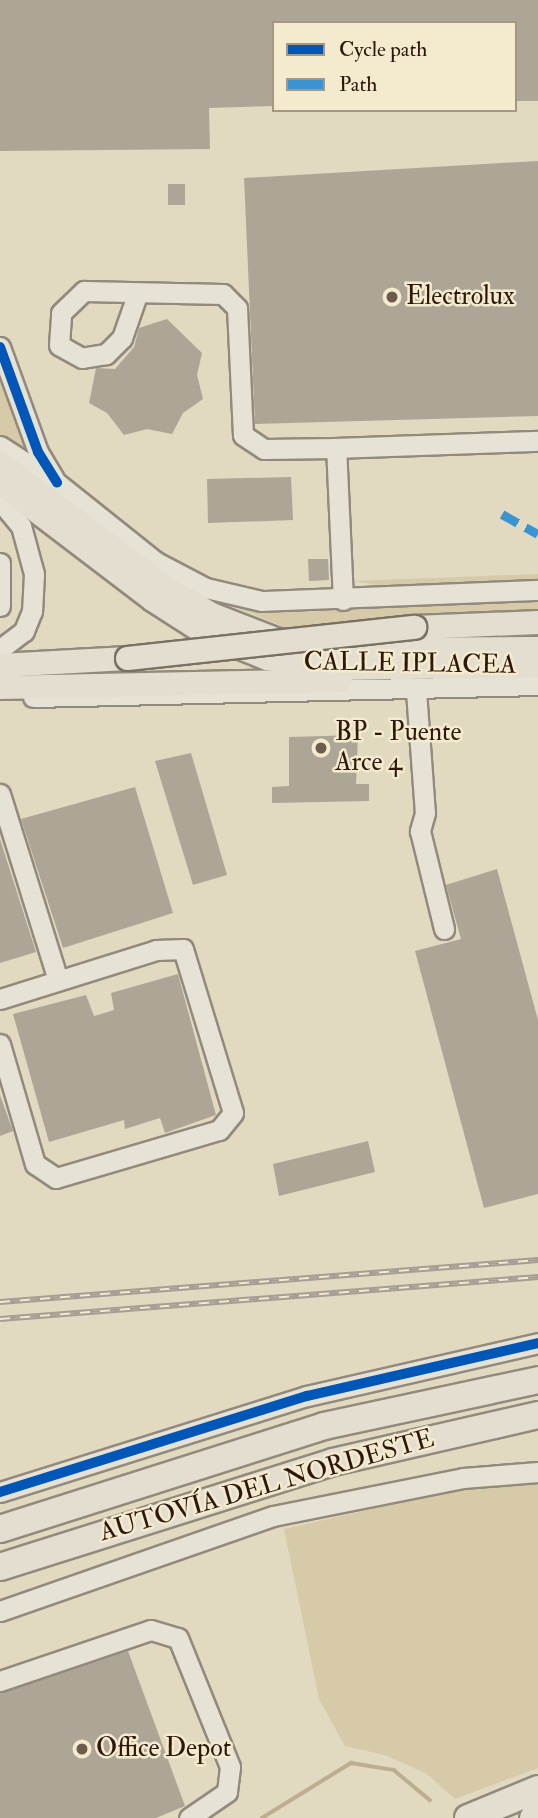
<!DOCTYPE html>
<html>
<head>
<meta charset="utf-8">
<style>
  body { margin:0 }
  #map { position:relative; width:538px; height:1818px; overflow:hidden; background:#e1d9c0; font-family:"IM FELL Double Pica",serif }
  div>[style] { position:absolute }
  .green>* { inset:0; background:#d6caa9 }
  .stream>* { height:3.5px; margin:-1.75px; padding:0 1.75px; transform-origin:1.75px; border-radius:1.75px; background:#bdae90 }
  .building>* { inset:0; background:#ada696 }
  .roads { filter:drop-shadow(2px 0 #928a7c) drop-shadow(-2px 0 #928a7c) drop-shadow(0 2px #928a7c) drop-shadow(0 -2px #928a7c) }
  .minor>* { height:19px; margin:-9.5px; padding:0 9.5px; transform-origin:9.5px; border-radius:9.5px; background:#e7e2d6 }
  .major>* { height:23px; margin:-11.5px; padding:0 11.5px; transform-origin:11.5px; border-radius:11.5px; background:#e3decf }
  .highway>* { height:26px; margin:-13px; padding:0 13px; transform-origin:13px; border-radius:13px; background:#e3decf }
  .rail>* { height:6px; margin-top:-3px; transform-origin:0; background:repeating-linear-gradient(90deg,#f4ebce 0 10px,#a49e95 0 20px); box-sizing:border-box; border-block:2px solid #a49e95 }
  .bridges { filter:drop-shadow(2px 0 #797164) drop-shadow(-2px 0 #797164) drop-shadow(0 2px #797164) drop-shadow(0 -2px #797164) }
  .major-bridge>* { height:23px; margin:-11.5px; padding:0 11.5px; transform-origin:11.5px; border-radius:11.5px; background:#e3decf }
  .quiet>* { height:9px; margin-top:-4.5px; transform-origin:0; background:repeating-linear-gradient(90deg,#3c93d2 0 18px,transparent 0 27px) }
  .cycleway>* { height:10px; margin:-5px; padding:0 5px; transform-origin:5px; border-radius:5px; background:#0057b8 }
  .dots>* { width:19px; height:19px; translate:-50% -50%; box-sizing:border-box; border:4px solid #f4ebce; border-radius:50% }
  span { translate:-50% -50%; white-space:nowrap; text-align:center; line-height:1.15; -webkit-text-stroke:5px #f4ebce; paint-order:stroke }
  .poi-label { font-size:26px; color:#2e180e }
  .left { translate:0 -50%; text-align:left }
  .street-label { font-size:26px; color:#2e180e }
  .legend { position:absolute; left:272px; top:21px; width:245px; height:91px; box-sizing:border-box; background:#f4ebce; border:2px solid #a59781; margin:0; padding:9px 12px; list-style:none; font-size:21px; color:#2e180e }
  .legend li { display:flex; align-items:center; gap:14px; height:35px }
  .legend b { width:35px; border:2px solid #a59781 }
</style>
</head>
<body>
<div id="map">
  <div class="green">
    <div style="clip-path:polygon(0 359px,33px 460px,0 440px)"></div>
    <div style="clip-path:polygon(538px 574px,538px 580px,378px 585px,353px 581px)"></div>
    <div style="clip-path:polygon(538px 600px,538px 610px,285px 627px,227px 604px,298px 612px)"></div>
    <div style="clip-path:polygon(538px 1484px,538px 1768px,455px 1799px,427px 1774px,385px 1755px,345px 1746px,319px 1699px,284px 1529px,452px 1491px)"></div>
  </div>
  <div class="stream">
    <div style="left:262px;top:1818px;width:105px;rotate:-31.7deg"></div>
    <div style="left:351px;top:1763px;width:44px;rotate:9.2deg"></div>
    <div style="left:394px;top:1770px;width:47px;rotate:39.8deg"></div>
  </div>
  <div class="building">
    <div style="clip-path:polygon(0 0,538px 0,538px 101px,515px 101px,515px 23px,274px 23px,274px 106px,209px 108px,210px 149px,0 151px)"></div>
    <div style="clip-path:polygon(538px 161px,538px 416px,255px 424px,244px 178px)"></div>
    <div style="clip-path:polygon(168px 184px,185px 184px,185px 205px,168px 205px)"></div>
    <div style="clip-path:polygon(167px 319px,202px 353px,197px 375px,203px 399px,183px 413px,172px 434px,147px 429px,124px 435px,107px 413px,89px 403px,96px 368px,115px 369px,134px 347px,139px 328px)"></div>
    <div style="clip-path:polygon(291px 477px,293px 520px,208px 523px,207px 479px)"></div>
    <div style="clip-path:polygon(308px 559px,328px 559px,329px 580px,309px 581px)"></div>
    <div style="clip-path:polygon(358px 735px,356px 784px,369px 784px,369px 801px,272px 803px,272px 787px,289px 786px,289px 737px)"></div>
    <div style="clip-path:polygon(191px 753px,227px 875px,193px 885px,155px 761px)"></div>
    <div style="clip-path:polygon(135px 787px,173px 913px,63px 948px,21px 819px)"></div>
    <div style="clip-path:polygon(0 839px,36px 952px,0 963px)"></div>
    <div style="clip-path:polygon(497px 869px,538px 1020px,538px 1194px,484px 1208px,415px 951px,461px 939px,446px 885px)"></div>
    <div style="clip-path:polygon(178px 974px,216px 1115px,165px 1133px,160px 1118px,125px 1129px,124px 1120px,49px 1142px,13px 1014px,86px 995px,94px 1016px,114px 1010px,111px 993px)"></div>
    <div style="clip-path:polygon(0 1095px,13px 1131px,0 1136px)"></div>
    <div style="clip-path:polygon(368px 1141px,375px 1172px,279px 1196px,273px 1164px)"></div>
    <div style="clip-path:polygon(128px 1651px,185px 1806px,156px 1818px,0 1818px,0 1693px)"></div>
  </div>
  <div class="roads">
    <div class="minor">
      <div style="left:137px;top:295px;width:46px;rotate:109.2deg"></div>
      <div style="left:122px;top:338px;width:23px;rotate:135deg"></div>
      <div style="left:106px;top:354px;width:24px;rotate:171deg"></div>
      <div style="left:82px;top:358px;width:26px;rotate:-151deg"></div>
      <div style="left:59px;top:345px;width:32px;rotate:-86deg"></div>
      <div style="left:61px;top:313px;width:32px;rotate:-44deg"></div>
      <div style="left:84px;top:291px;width:139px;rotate:1.2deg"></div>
      <div style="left:223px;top:294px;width:20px;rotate:45deg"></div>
      <div style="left:237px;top:308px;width:127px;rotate:87.3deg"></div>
      <div style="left:243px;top:435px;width:25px;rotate:34deg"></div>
      <div style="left:264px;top:449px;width:72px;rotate:-0.8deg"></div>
      <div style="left:0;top:347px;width:112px;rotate:70.1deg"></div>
      <div style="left:38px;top:452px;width:31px;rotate:59deg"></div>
      <div style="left:0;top:446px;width:68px;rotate:33deg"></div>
      <div style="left:57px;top:483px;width:127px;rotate:38.6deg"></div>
      <div style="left:156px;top:562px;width:56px;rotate:27.5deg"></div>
      <div style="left:206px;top:588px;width:57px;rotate:13.1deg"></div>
      <div style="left:262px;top:601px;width:276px;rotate:-2.3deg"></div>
      <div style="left:0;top:501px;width:33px;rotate:50deg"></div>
      <div style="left:21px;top:526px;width:50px;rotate:74.8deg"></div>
      <div style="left:34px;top:574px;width:37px;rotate:93deg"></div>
      <div style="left:32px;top:611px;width:22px;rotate:112deg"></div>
      <div style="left:24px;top:631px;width:30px;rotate:143deg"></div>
      <div style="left:0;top:563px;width:43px;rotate:90deg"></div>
      <div style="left:343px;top:600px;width:152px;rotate:-92.6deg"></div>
      <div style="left:336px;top:448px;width:202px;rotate:-2deg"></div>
      <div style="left:416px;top:691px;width:122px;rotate:85.8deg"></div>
      <div style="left:425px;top:813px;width:19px;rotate:106deg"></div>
      <div style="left:420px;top:831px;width:101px;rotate:76.2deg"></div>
      <div style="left:33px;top:697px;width:505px;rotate:-1.36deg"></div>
      <div style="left:0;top:794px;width:195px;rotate:72.7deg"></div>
      <div style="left:0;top:999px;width:164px;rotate:-17.4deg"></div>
      <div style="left:156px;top:950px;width:27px;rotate:-2deg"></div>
      <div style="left:183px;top:949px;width:171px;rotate:73deg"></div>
      <div style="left:233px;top:1113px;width:22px;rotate:129deg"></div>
      <div style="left:219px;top:1130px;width:170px;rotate:163.6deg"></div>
      <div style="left:56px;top:1178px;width:25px;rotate:-146deg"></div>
      <div style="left:35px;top:1164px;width:125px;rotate:-106.3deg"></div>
      <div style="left:0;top:1492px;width:322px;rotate:-17.4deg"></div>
      <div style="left:307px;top:1396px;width:237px;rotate:-12.9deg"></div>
      <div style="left:0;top:1611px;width:289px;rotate:-19.2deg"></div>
      <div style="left:273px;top:1516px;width:194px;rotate:-11.3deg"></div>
      <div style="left:463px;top:1478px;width:75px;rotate:-4.6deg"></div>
      <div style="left:0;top:1681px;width:159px;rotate:-18.7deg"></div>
      <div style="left:151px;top:1630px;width:28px;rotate:17deg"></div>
      <div style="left:178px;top:1638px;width:139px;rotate:68deg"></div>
      <div style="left:230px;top:1767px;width:25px;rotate:97deg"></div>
      <div style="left:227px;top:1792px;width:46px;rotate:145.6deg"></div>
    </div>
    <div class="major">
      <div style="left:0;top:463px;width:204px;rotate:36.8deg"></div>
      <div style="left:163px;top:585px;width:56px;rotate:31.1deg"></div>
      <div style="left:211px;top:614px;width:69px;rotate:21.3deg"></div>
      <div style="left:275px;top:639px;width:62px;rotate:9.3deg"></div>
      <div style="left:336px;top:649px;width:202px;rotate:-0.3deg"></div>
      <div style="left:0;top:483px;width:191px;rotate:37.3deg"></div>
      <div style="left:152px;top:599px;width:63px;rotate:32.7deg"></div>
      <div style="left:205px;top:633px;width:67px;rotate:22deg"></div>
      <div style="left:267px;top:658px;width:66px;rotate:8.7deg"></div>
      <div style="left:332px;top:668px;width:206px;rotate:-0.8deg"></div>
      <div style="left:414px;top:627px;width:124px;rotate:-2.3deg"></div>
      <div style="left:0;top:665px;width:127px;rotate:-3.2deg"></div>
      <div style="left:0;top:687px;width:340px;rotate:-1.2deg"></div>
    </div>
    <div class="highway">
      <div style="left:0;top:1529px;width:340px;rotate:-17.6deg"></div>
      <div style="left:324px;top:1426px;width:219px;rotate:-12.1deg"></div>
      <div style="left:0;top:1567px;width:349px;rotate:-17.5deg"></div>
      <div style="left:333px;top:1462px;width:210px;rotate:-12.9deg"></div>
      <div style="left:468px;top:1818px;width:76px;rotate:-22.5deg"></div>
      <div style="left:533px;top:1818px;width:5px;rotate:-22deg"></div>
    </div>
  </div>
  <div class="rail">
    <div style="left:0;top:1302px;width:540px;rotate:-4.46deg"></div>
    <div style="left:0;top:1319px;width:540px;rotate:-4.46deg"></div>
  </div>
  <div class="bridges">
    <div class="major-bridge">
      <div style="left:127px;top:658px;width:289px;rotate:-6.2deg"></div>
    </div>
  </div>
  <div class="quiet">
    <div style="left:502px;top:514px;width:41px;rotate:29.1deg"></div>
  </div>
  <div class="cycleway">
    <div style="left:0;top:347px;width:112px;rotate:70.1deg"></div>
    <div style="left:38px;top:452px;width:36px;rotate:58deg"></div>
    <div style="left:0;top:1492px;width:322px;rotate:-17.4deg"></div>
    <div style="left:307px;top:1396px;width:237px;rotate:-12.9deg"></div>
  </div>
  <div class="dots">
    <div style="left:392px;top:297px;background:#6d5c4c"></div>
    <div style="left:321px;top:748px;background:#6d5c4c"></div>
    <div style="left:82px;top:1749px;background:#6d5c4c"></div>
  </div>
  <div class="poi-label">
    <span class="left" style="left:406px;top:297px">Electrolux</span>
    <span class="left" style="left:335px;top:748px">BP - Puente<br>Arce 4</span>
    <span class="left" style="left:96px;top:1749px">Office Depot</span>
  </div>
  <div class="street-label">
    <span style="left:410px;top:664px;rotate:1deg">CALLE IPLACEA</span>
    <span style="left:267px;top:1486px;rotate:-16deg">AUTOVÍA DEL NORDESTE</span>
  </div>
  <ul class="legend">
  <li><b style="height:9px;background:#0057b8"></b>Cycle path</li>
  <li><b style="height:9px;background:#3c93d2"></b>Path</li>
  </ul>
</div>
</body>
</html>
